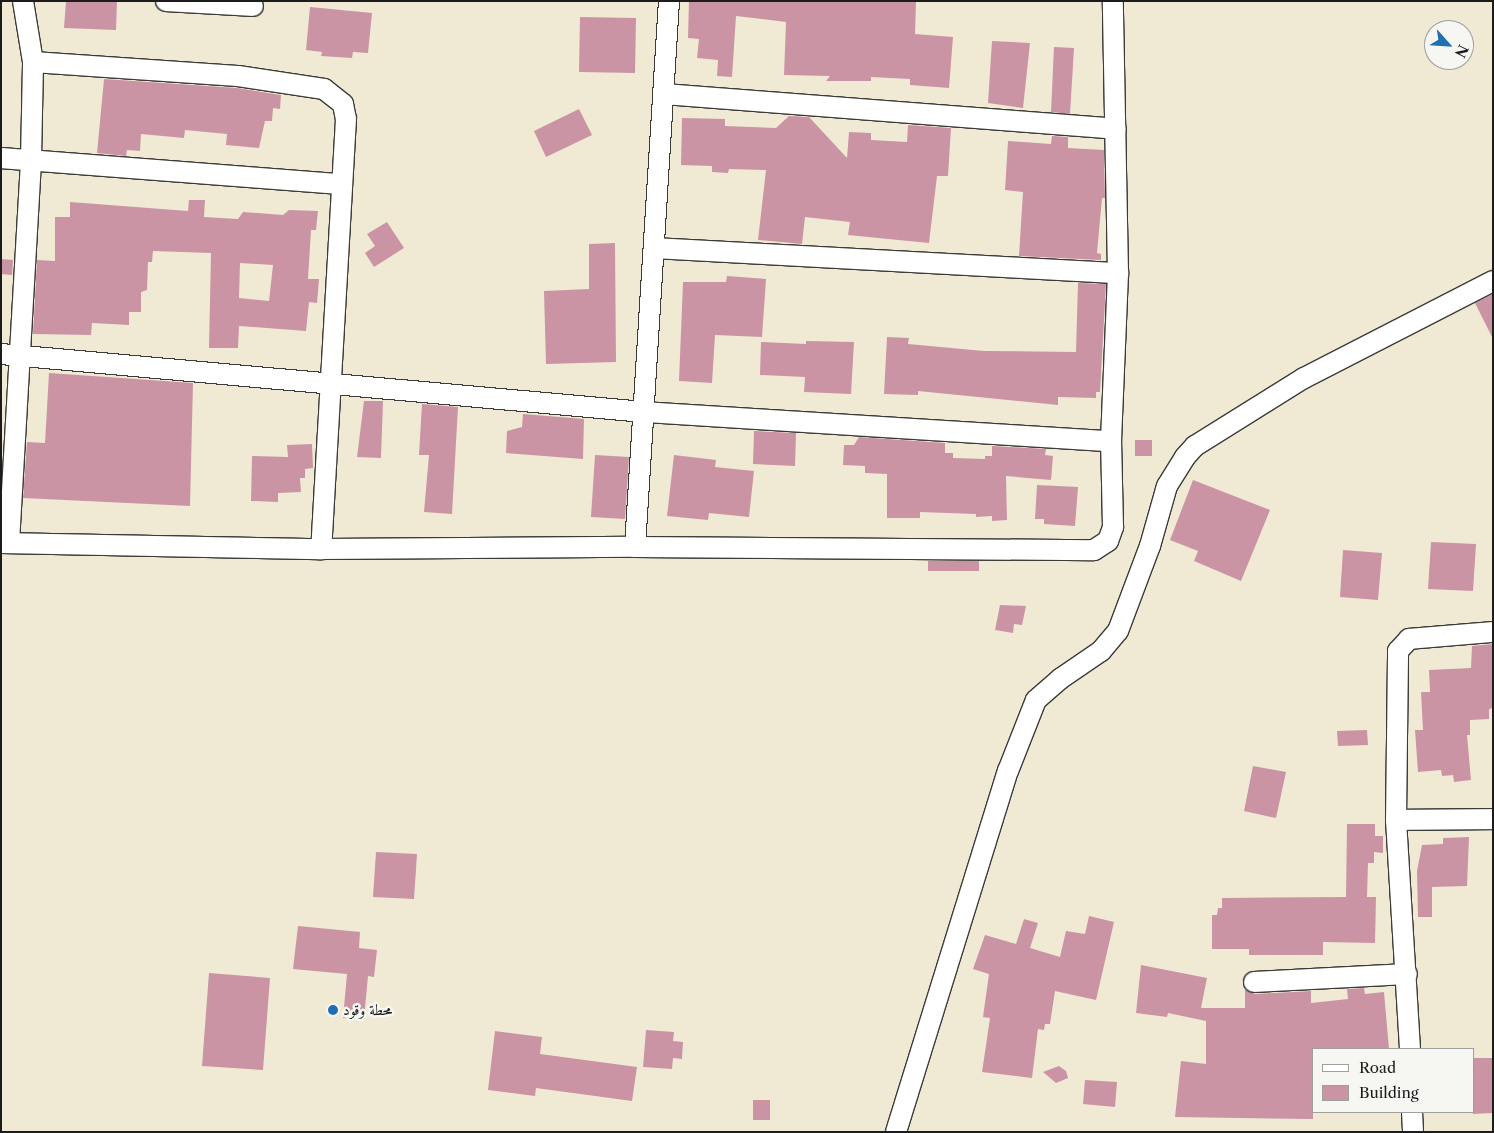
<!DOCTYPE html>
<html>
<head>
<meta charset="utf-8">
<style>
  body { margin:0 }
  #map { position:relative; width:1494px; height:1133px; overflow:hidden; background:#f0ead5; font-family:"Libre Caslon Text",Amiri,serif }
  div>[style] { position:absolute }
  .building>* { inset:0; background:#ca94a5 }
  .roads { filter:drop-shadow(1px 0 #3c3b38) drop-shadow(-1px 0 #3c3b38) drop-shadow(0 1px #3c3b38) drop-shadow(0 -1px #3c3b38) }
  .minor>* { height:20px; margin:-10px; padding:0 10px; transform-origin:10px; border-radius:10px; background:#fff }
  .dots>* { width:14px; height:14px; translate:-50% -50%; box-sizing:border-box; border:2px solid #f6f6f2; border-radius:50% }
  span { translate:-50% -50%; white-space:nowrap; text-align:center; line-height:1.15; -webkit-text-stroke:5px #f6f6f2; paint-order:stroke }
  .poi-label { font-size:15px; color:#1c1c1c }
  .left { translate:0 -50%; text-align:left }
  .frame { position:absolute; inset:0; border:2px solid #1c1c1c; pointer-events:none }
  .legend { position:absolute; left:1312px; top:1048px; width:162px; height:65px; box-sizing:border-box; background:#f6f6f2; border:1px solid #9f9f9c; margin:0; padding:6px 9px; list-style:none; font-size:15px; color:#1c1c1c }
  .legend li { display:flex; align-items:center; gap:10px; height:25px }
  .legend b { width:25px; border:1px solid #9f9f9c }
  .north { position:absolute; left:1424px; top:20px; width:50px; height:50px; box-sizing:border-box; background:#f6f6f2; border:1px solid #9f9f9c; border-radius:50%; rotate:116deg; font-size:14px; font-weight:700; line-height:20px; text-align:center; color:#1c1c1c }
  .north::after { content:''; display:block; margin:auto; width:18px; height:22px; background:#1f6fb2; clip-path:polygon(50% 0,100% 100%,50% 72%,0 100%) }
</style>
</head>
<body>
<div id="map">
  <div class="building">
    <div style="clip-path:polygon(66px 1px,117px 1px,116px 30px,64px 28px)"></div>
    <div style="clip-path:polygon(689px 1px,916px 1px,915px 34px,953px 37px,949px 88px,910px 85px,910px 79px,871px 77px,871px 81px,826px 81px,830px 76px,784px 75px,786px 22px,736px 16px,732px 77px,717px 76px,718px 60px,697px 58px,699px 39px,688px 38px)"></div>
    <div style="clip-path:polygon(310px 7px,372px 13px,368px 53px,353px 52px,352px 58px,321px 56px,322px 52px,306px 50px)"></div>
    <div style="clip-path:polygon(580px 17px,636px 18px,635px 73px,579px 72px)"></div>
    <div style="clip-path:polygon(992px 41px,1030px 43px,1023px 108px,988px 103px)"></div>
    <div style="clip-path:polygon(1054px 47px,1074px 48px,1070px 114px,1051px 112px)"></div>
    <div style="clip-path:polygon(104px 79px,237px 88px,281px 95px,280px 109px,273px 108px,272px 121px,265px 121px,259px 148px,226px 145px,227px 134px,185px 130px,184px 138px,141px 134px,140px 151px,127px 150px,126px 156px,97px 153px)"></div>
    <div style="clip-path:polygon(579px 109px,592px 135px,546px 157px,534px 131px)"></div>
    <div style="clip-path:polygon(789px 116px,809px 117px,847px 158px,849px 132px,871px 133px,871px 140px,907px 142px,908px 125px,951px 128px,948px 176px,937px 176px,929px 243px,848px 235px,850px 222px,805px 217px,802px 244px,758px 240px,766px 170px,729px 169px,728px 173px,712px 172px,712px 166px,681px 165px,682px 118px,725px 119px,725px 126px,776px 128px)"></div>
    <div style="clip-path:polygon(1052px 136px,1068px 137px,1068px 148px,1104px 150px,1105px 198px,1102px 198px,1097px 253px,1101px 254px,1101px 260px,1019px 256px,1023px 192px,1005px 190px,1008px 141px,1051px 144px)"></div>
    <div style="clip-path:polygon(evenodd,189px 200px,205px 200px,204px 217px,238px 219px,243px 212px,283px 215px,289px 210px,318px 211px,316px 230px,311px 230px,308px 279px,319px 279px,317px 303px,309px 302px,306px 331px,239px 326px,238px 348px,209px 348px,211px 253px,153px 251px,152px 262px,148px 262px,147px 290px,141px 292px,141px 312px,129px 312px,129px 325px,92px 323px,91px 335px,33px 334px,37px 260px,55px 261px,55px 217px,70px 217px,70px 202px,188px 211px,189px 200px,240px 263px,273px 265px,269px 301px,239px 298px,240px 263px)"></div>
    <div style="clip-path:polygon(387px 222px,404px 248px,374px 267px,365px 253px,375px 246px,367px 234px)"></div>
    <div style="clip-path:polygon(615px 243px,616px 362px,546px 364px,544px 291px,589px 289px,589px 244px)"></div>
    <div style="clip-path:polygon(1px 259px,13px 260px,12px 275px,1px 274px)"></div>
    <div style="clip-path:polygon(727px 276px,766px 279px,762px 337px,715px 335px,712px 383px,679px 381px,683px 282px,726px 282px)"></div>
    <div style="clip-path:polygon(1078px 283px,1106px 284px,1100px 392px,1096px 392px,1096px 398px,1058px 397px,1058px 405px,918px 391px,918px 395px,884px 394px,887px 337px,909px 338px,908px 344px,984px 351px,1076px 352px)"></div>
    <div style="clip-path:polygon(1493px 294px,1493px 339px,1475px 303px)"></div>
    <div style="clip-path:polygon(806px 341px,854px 342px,851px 394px,804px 392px,805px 377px,760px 375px,761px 342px,806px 344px)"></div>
    <div style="clip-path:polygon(49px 373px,193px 383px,190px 506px,23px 498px,27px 442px,45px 443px)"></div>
    <div style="clip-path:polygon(364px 401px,383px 401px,381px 458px,357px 457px)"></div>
    <div style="clip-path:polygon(422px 404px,458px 407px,452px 514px,424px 512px,429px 455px,419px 455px)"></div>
    <div style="clip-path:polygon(523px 414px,584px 419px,583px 459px,506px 453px,507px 431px,522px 427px)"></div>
    <div style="clip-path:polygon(754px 431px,796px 433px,795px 466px,753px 464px)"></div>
    <div style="clip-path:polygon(859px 437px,945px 443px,945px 453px,953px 453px,953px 458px,985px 459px,985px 456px,992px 456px,992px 446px,1046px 449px,1045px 455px,1053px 456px,1051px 480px,1006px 476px,1007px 520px,992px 521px,992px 516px,976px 517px,976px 514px,920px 512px,920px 518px,887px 518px,887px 474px,865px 473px,865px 466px,843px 465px,844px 445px,854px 445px)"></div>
    <div style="clip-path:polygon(1135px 440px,1152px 440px,1152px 456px,1135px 456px)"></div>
    <div style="clip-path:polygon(312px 444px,313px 468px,305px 469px,305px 478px,300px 478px,301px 492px,278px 493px,278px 502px,251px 501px,252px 456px,288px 457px,287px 445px)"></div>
    <div style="clip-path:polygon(595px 455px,629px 457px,625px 519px,591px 517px)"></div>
    <div style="clip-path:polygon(674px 455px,716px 460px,715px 467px,754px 471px,749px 517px,709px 513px,708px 520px,667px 516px)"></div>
    <div style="clip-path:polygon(1193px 480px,1270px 510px,1241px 581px,1194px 561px,1198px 551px,1170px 540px)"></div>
    <div style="clip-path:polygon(1037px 485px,1078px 487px,1075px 526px,1044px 524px,1044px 519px,1035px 519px)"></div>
    <div style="clip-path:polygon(1431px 542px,1476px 544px,1473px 591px,1428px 589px)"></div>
    <div style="clip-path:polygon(1343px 550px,1382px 553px,1378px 600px,1340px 597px)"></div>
    <div style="clip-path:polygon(928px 561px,979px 561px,979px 571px,928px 571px)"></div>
    <div style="clip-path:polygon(1000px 605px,1026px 606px,1022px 625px,1014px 624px,1013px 633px,995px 630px)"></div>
    <div style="clip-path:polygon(1493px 644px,1493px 708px,1489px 709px,1489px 719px,1470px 720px,1470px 735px,1467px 735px,1471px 780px,1454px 782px,1453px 775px,1442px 776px,1441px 770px,1418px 772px,1415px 730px,1423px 730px,1421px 692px,1430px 692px,1429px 670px,1471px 668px,1472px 646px)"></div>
    <div style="clip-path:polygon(1367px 730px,1368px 745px,1338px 746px,1337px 731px)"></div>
    <div style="clip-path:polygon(1253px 766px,1286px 772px,1276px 818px,1244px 811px)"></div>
    <div style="clip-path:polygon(1347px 824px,1375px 824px,1375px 836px,1383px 836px,1383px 853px,1374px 852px,1374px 863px,1368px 863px,1367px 897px,1376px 897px,1375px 943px,1323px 942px,1323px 955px,1249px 955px,1249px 949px,1212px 949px,1212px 915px,1217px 915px,1218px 908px,1222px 908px,1222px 898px,1346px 897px)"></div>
    <div style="clip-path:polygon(1469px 837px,1467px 886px,1432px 887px,1432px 917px,1418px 917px,1417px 871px,1422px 845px,1443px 844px,1443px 838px)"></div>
    <div style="clip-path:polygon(376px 852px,417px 854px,414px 899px,373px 897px)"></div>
    <div style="clip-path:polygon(1089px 916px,1114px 922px,1096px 1000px,1055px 991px,1050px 1024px,1045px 1024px,1044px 1030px,1038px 1029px,1032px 1078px,982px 1072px,990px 1018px,983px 1017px,989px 974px,973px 969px,985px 935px,1016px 944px,1024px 919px,1038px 923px,1030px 948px,1060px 957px,1066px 931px,1085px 934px)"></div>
    <div style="clip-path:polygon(298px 926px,360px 932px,359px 948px,377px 950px,374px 977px,368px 976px,364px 1019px,343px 1018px,347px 974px,293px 969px)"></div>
    <div style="clip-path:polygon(1141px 965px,1207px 978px,1201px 1008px,1245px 1008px,1245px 990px,1255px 994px,1311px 991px,1311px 1003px,1348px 999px,1347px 989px,1364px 988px,1365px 994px,1384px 992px,1389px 1049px,1313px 1049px,1313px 1119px,1175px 1117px,1181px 1061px,1206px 1064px,1206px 1021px,1168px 1013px,1167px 1017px,1136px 1013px)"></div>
    <div style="clip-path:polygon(209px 973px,270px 978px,263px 1070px,202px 1066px)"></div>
    <div style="clip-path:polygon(646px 1030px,674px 1032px,673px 1041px,683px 1042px,682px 1059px,673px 1058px,672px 1069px,643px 1067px)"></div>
    <div style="clip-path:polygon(495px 1031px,542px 1037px,540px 1054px,637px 1067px,632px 1101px,536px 1088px,535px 1096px,488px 1090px)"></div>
    <div style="clip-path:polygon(1473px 1058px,1493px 1058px,1493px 1113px,1473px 1114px)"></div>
    <div style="clip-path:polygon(1059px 1066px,1066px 1071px,1068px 1078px,1056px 1083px,1043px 1072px)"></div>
    <div style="clip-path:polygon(1085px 1080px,1117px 1082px,1115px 1107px,1083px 1104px)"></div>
    <div style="clip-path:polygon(753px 1100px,770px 1100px,770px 1120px,753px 1120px)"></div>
  </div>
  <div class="roads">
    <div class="minor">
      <div style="left:166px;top:1px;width:87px;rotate:3.3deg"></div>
      <div style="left:33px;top:62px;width:205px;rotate:3.9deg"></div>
      <div style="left:238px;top:76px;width:87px;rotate:8.6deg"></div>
      <div style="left:324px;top:89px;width:24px;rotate:38deg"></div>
      <div style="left:343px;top:104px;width:15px;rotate:79deg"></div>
      <div style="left:346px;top:119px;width:431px;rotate:93.3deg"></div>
      <div style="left:664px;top:94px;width:453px;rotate:4.4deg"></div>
      <div style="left:1px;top:158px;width:340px;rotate:4.4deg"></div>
      <div style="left:654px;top:248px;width:465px;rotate:3.1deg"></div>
      <div style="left:1px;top:354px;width:646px;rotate:5.15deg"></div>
      <div style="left:644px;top:412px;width:468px;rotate:3.6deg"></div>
      <div style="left:1px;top:543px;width:320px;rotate:1.1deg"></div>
      <div style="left:321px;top:549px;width:314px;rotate:-0.4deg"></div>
      <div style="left:635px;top:547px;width:459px;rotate:0.4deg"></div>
      <div style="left:1094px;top:550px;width:17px;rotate:-33deg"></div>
      <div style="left:1108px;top:541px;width:15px;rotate:-70deg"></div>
      <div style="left:1113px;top:527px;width:86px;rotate:-91.3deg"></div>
      <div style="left:1111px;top:441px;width:168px;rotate:-87.6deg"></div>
      <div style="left:1118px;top:273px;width:272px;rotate:-91.1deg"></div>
      <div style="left:9px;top:543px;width:384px;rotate:-86.7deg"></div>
      <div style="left:31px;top:160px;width:98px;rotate:-88.8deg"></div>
      <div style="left:33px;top:62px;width:62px;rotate:-99.3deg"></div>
      <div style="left:635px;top:547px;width:547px;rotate:-86.44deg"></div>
      <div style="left:1396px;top:820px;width:97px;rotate:-0.6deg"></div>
      <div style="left:1254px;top:982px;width:153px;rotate:-3deg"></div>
      <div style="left:1410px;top:1049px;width:229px;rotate:-93.5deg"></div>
      <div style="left:1396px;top:820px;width:169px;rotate:-89.3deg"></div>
      <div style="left:1398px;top:651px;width:16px;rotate:-47deg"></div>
      <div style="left:1409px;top:639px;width:84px;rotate:-4.8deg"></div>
      <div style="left:1412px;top:1112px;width:20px;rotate:87deg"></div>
      <div style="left:896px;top:1132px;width:378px;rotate:-72.8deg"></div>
      <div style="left:1008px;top:771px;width:76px;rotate:-68.5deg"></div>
      <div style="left:1036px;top:700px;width:32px;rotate:-41deg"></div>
      <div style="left:1060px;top:679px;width:50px;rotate:-34.3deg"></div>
      <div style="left:1101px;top:651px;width:26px;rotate:-50deg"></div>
      <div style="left:1118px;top:631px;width:91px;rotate:-69.4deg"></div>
      <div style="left:1150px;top:546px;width:62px;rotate:-74.2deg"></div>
      <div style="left:1167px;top:486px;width:34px;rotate:-58deg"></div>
      <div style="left:1185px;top:457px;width:15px;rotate:-48deg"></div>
      <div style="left:1195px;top:446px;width:128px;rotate:-32deg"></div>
      <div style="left:1304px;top:378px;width:212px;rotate:-27.2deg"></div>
    </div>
  </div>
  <div class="dots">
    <div style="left:333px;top:1010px;background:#1f6fb2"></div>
  </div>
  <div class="poi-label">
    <span class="left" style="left:343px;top:1010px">محطة وقود</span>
  </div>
  <div class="frame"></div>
  <ul class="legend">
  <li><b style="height:6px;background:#fff"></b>Road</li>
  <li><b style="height:14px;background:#ca94a5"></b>Building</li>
  </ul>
  <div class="north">N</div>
</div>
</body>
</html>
